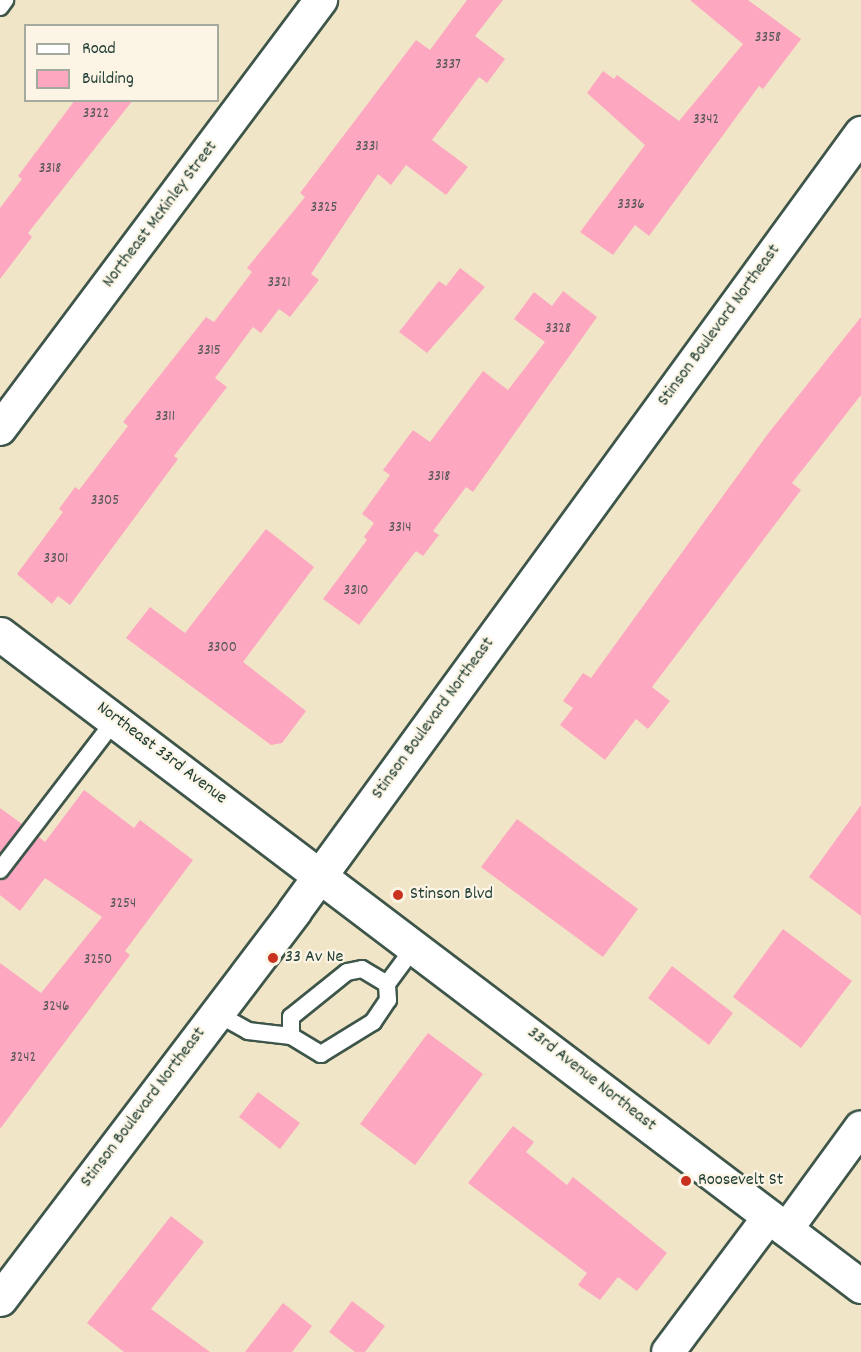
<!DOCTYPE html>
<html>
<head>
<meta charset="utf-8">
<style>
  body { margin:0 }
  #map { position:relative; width:861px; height:1352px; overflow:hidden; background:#f1e5c7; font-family:Dekko,sans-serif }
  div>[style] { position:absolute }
  .building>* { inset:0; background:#fda7c1 }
  .roads { filter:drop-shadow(2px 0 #3e564a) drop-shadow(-2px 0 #3e564a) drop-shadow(0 2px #3e564a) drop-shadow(0 -2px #3e564a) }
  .service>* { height:16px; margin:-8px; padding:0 8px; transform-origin:8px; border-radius:8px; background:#fff }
  .minor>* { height:32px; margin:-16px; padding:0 16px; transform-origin:16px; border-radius:16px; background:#fff }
  .tertiary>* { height:33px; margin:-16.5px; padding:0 16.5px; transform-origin:16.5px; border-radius:16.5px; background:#fff }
  .dots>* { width:16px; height:16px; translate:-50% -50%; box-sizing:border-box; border:3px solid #fcf5e5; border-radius:50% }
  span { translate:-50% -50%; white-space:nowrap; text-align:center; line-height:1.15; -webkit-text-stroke:4.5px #fcf5e5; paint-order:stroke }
  .number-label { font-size:15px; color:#565857 }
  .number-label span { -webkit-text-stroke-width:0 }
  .street-label { font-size:18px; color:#1f3d34 }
  .poi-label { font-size:18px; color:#1f3d34 }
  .left { translate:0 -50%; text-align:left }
  .legend { position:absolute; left:24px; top:24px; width:195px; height:78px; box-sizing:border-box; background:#fcf5e5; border:2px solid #a4ab9e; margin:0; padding:8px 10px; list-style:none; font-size:18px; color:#1f3d34 }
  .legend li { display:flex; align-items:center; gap:12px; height:30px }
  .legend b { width:30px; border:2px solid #a4ab9e }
</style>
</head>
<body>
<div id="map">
  <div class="building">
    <div style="clip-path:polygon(467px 0,503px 0,475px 36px,505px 59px,487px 83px,479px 77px,432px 140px,468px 167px,446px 195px,406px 165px,391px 185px,378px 174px,311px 274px,319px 280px,290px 317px,279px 309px,261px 333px,253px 327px,215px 378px,227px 387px,174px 456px,178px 459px,70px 605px,58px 596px,52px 604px,17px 574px,63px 512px,59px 509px,75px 487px,79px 490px,128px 426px,123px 422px,206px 317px,214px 322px,252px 272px,247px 268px,305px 197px,300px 193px,416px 40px,430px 50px)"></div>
    <div style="clip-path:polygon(690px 0,748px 0,801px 39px,763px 89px,759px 86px,649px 236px,635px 225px,613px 255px,580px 232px,645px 145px,587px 93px,603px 71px,614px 79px,617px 75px,679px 121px,743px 44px)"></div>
    <div style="clip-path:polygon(75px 100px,133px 100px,28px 233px,32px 237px,0 279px,0 208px,22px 179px,18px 176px)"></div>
    <div style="clip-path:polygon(460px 268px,485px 287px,427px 353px,399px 332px,439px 281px,446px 286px)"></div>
    <div style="clip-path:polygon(563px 291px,597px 317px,473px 492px,466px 487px,433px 531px,439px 535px,423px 556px,416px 551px,359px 625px,323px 599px,367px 540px,364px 537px,374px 523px,362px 514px,390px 475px,383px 470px,413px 430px,430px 442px,483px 371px,508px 390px,545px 342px,514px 319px,534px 292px,552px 306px)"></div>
    <div style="clip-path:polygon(861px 317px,861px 395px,792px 483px,801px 490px,652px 687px,670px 701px,648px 729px,636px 719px,605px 760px,560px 725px,573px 708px,563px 701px,583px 673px,591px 678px,767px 435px)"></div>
    <div style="clip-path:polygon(266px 529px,314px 567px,243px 662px,306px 711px,282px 743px,271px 745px,126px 638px,150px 607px,185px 633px)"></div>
    <div style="clip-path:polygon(84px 790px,134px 828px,140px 820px,193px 860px,125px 951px,130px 955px,0 1129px,0 963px,41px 993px,102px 917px,45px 878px,20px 911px,0 895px,0 880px,39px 837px,45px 842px)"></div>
    <div style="clip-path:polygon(861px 805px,861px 916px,809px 877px)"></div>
    <div style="clip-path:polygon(0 808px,22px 824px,0 853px)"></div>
    <div style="clip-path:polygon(517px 819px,638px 909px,603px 957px,481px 867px)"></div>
    <div style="clip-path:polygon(783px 929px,852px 981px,801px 1048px,733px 997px)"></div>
    <div style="clip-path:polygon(672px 966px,733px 1013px,709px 1045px,648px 998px)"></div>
    <div style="clip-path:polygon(428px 1033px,483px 1074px,415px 1165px,360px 1124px)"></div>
    <div style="clip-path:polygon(258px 1092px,300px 1123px,280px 1149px,239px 1117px)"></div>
    <div style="clip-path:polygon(513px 1126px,534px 1142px,526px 1152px,567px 1185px,573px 1177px,667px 1253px,637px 1291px,618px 1277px,600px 1300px,578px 1285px,587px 1273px,468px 1183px)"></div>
    <div style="clip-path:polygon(171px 1216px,204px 1242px,151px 1309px,210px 1352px,124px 1352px,87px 1323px)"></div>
    <div style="clip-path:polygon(352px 1301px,385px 1326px,365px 1352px,355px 1352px,329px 1332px)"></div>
    <div style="clip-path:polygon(283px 1303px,312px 1326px,292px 1352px,245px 1352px)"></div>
  </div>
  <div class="roads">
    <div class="service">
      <div style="left:0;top:7px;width:9px;rotate:-54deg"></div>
      <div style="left:0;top:870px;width:189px;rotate:-52.5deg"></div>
      <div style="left:216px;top:1013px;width:37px;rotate:29deg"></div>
      <div style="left:248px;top:1031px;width:43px;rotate:6.6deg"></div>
      <div style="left:291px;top:1036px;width:35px;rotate:31deg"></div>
      <div style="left:321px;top:1054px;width:61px;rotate:-31.6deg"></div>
      <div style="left:373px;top:1022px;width:27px;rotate:-56deg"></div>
      <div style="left:388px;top:1000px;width:16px;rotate:-94deg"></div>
      <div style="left:387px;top:984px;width:47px;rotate:-53.6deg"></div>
      <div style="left:291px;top:1036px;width:19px;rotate:-90deg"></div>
      <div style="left:291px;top:1017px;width:72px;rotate:-38.8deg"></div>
      <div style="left:347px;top:972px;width:15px;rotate:-11deg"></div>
      <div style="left:362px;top:969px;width:29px;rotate:31deg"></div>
    </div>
    <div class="minor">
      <div style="left:0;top:429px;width:536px;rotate:-53.19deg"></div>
      <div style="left:786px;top:1230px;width:127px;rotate:-53.9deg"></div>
      <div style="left:668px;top:1352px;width:169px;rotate:-53.2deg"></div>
    </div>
    <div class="tertiary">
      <div style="left:0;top:634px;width:1080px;rotate:37.14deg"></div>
      <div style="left:0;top:1299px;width:487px;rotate:-52.8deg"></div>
      <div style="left:294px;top:911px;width:963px;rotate:-53.92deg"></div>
    </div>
  </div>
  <div class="dots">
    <div style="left:398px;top:895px;background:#c8321e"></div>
    <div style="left:273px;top:958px;background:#c8321e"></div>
    <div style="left:686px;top:1181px;background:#c8321e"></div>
  </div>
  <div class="number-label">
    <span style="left:768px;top:39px">3358</span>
    <span style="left:448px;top:66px">3337</span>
    <span style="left:96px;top:115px">3322</span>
    <span style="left:706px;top:121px">3342</span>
    <span style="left:367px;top:148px">3331</span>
    <span style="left:50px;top:170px">3318</span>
    <span style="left:631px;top:206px">3336</span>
    <span style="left:324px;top:209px">3325</span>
    <span style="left:279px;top:284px">3321</span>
    <span style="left:558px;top:330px">3328</span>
    <span style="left:209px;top:352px">3315</span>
    <span style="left:165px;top:418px">3311</span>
    <span style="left:439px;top:478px">3318</span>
    <span style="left:105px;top:502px">3305</span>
    <span style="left:400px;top:529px">3314</span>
    <span style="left:56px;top:560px">3301</span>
    <span style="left:356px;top:592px">3310</span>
    <span style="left:222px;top:649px">3300</span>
    <span style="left:123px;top:905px">3254</span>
    <span style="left:98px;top:961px">3250</span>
    <span style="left:56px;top:1008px">3246</span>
    <span style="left:23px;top:1059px">3242</span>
  </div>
  <div class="street-label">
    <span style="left:161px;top:215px;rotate:-53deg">Northeast McKinley Street</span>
    <span style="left:720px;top:326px;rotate:-54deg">Stinson Boulevard Northeast</span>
    <span style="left:434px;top:719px;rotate:-54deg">Stinson Boulevard Northeast</span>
    <span style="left:161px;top:754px;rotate:37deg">Northeast 33rd Avenue</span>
    <span style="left:591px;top:1080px;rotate:38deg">33rd Avenue Northeast</span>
    <span style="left:144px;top:1108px;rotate:-53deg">Stinson Boulevard Northeast</span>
  </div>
  <div class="poi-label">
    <span class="left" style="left:410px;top:895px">Stinson Blvd</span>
    <span class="left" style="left:285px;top:958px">33 Av Ne</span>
    <span class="left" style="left:698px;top:1181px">Roosevelt St</span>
  </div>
  <ul class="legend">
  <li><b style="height:8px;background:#fff"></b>Road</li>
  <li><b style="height:16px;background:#fda7c1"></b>Building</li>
  </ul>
</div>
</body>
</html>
